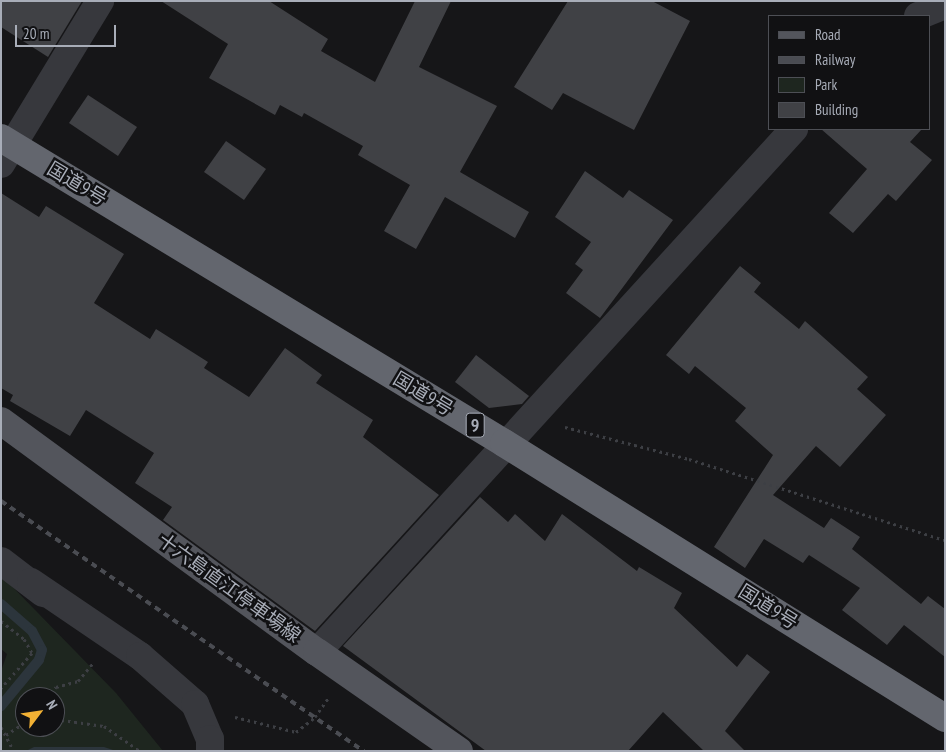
<!DOCTYPE html>
<html>
<head>
<meta charset="utf-8">
<style>
  body { margin:0 }
  #map { position:relative; width:946px; height:752px; overflow:hidden; background:#161618; font-family:"PT Sans Narrow","Noto Sans JP",sans-serif }
  div>[style] { position:absolute }
  .green>* { inset:0; background:#1e261f }
  .water>* { inset:0; background:#2c353c }
  .stream>* { height:10px; margin:-5px; padding:0 5px; transform-origin:5px; border-radius:5px; background:#2c353c }
  .building>* { inset:0; background:#404145 }
  .path>* { height:3px; margin-top:-1.5px; transform-origin:0; background:repeating-linear-gradient(90deg,#3d3f44 0 2.5px,transparent 0 6.5px) }
  .minor>* { height:28px; margin:-14px; padding:0 14px; transform-origin:14px; border-radius:14px; background:#37383d }
  .major>* { height:28px; margin:-14px; padding:0 14px; transform-origin:14px; border-radius:14px; background:#53555c }
  .highway>* { height:28px; margin:-14px; padding:0 14px; transform-origin:14px; border-radius:14px; background:#63666e }
  .rail>* { height:4px; margin-top:-2px; transform-origin:0; background:repeating-linear-gradient(90deg,#4a4c52 0 6px,transparent 0 11px) }
  span { translate:-50% -50%; white-space:nowrap; text-align:center; line-height:1.15; -webkit-text-stroke:5px #111113; paint-order:stroke }
  .shield-label span { padding:1px 4px; background:#111113; border:1px solid; border-radius:4px; -webkit-text-stroke-width:0 }
  .shield-label { font-size:18px; color:#a8adb8; font-weight:700 }
  .street-label { font-size:19px; color:#a8adb8 }
  .frame { position:absolute; inset:0; border:2px solid #a8adb8; pointer-events:none }
  .legend { position:absolute; left:768px; top:15px; width:162px; height:115px; box-sizing:border-box; background:#111113; border:1px solid #4d4f55; margin:0; padding:6px 9px; list-style:none; font-size:15px; color:#a8adb8 }
  .legend li { display:flex; align-items:center; gap:10px; height:25px }
  .legend b { width:25px; border:1px solid #4d4f55 }
  .north { position:absolute; left:15px; top:687px; width:50px; height:50px; box-sizing:border-box; background:#111113; border:1px solid #4d4f55; border-radius:50%; rotate:59deg; font-size:14px; font-weight:700; line-height:20px; text-align:center; color:#a8adb8 }
  .north::after { content:''; display:block; margin:auto; width:18px; height:22px; background:#f2b134; clip-path:polygon(50% 0,100% 100%,50% 72%,0 100%) }
  .scale { position:absolute; left:15px; top:25px; width:101px; height:22px; box-sizing:border-box; border:2px solid #a8adb8; border-top:0; padding-left:6px; font-size:15px; line-height:18px; white-space:nowrap; color:#a8adb8; -webkit-text-stroke:4px #111113; paint-order:stroke }
</style>
</head>
<body>
<div id="map">
  <div class="green">
    <div style="clip-path:polygon(evenodd,1px 575px,116px 693px,163px 751px,1px 751px,1px 671px,7px 654px,1px 649px,1px 575px,25px 697px,55px 697px,55px 727px,25px 727px,25px 697px)"></div>
  </div>
  <div class="water">
    <div style="clip-path:polygon(34px 747px,104px 747px,116px 751px,26px 751px)"></div>
  </div>
  <div class="stream">
    <div style="left:1px;top:604px;width:41px;rotate:41.1deg"></div>
    <div style="left:32px;top:631px;width:21px;rotate:62deg"></div>
    <div style="left:42px;top:650px;width:10px;rotate:107deg"></div>
    <div style="left:39px;top:660px;width:60px;rotate:129.6deg"></div>
  </div>
  <div class="building">
    <div style="clip-path:polygon(1px 1px,82px 1px,48px 57px,1px 27px)"></div>
    <div style="clip-path:polygon(161px 1px,269px 1px,328px 39px,321px 51px,375px 82px,415px 1px,451px 1px,419px 67px,497px 106px,460px 172px,529px 212px,515px 238px,445px 197px,416px 249px,384px 231px,410px 185px,358px 155px,363px 146px,304px 113px,302px 117px,280px 105px,275px 115px,209px 78px,228px 44px)"></div>
    <div style="clip-path:polygon(568px 1px,652px 1px,690px 21px,634px 130px,563px 93px,552px 110px,514px 87px)"></div>
    <div style="clip-path:polygon(88px 95px,137px 127px,118px 156px,69px 123px)"></div>
    <div style="clip-path:polygon(821px 129px,922px 129px,910px 142px,932px 160px,896px 201px,888px 194px,853px 233px,829px 213px,867px 169px)"></div>
    <div style="clip-path:polygon(226px 141px,266px 169px,244px 200px,204px 172px)"></div>
    <div style="clip-path:polygon(585px 171px,623px 198px,629px 190px,673px 220px,600px 318px,566px 293px,583px 270px,575px 264px,591px 242px,555px 217px)"></div>
    <div style="clip-path:polygon(1px 193px,39px 217px,46px 206px,124px 254px,94px 303px,150px 339px,156px 329px,208px 362px,204px 368px,249px 397px,285px 348px,322px 375px,316px 383px,373px 420px,363px 437px,439px 495px,315px 631px,163px 520px,172px 507px,135px 483px,154px 453px,86px 410px,70px 436px,10px 401px,13px 395px,1px 388px)"></div>
    <div style="clip-path:polygon(740px 266px,761px 283px,754px 292px,799px 329px,805px 321px,868px 377px,857px 389px,886px 415px,840px 467px,816px 446px,773px 495px,824px 528px,831px 518px,860px 537px,852px 549px,921px 604px,928px 596px,945px 609px,945px 657px,904px 625px,887px 645px,842px 610px,860px 588px,809px 555px,803px 563px,764px 539px,745px 568px,714px 547px,773px 455px,735px 421px,746px 408px,695px 366px,689px 374px,666px 355px)"></div>
    <div style="clip-path:polygon(476px 355px,529px 396px,522px 404px,489px 408px,455px 382px)"></div>
    <div style="clip-path:polygon(480px 497px,508px 522px,515px 514px,545px 541px,562px 514px,637px 571px,639px 567px,682px 593px,674px 608px,737px 667px,747px 654px,770px 672px,725px 731px,745px 751px,704px 751px,663px 712px,628px 751px,486px 751px,343px 646px)"></div>
  </div>
  <div class="path">
    <div style="left:565px;top:427px;width:128px;rotate:14.5deg"></div>
    <div style="left:689px;top:459px;width:269px;rotate:17.6deg"></div>
    <div style="left:1px;top:621px;width:29px;rotate:38deg"></div>
    <div style="left:24px;top:639px;width:16px;rotate:60deg"></div>
    <div style="left:32px;top:653px;width:47px;rotate:131.5deg"></div>
    <div style="left:46px;top:697px;width:14px;rotate:-45deg"></div>
    <div style="left:56px;top:687px;width:23px;rotate:-15deg"></div>
    <div style="left:78px;top:681px;width:25px;rotate:-50deg"></div>
    <div style="left:235px;top:717px;width:63px;rotate:13.8deg"></div>
    <div style="left:296px;top:732px;width:24px;rotate:-38deg"></div>
    <div style="left:315px;top:717px;width:24px;rotate:-55deg"></div>
    <div style="left:55px;top:719px;width:49px;rotate:8.1deg"></div>
    <div style="left:104px;top:726px;width:44px;rotate:34.8deg"></div>
    <div style="left:1px;top:727px;width:27px;rotate:62deg"></div>
    <div style="left:6px;top:735px;width:23px;rotate:-34deg"></div>
  </div>
  <div class="minor">
    <div style="left:918px;top:16px;width:29px;rotate:-22deg"></div>
    <div style="left:1px;top:164px;width:191px;rotate:-58.7deg"></div>
    <div style="left:1px;top:561px;width:53px;rotate:37.3deg"></div>
    <div style="left:31px;top:582px;width:132px;rotate:34.2deg"></div>
    <div style="left:140px;top:656px;width:73px;rotate:41.1deg"></div>
    <div style="left:195px;top:704px;width:38px;rotate:67deg"></div>
    <div style="left:210px;top:739px;width:12px;rotate:90deg"></div>
    <div style="left:317px;top:652px;width:708px;rotate:-47.63deg"></div>
  </div>
  <div class="major">
    <div style="left:1px;top:421px;width:391px;rotate:36.2deg"></div>
    <div style="left:317px;top:652px;width:173px;rotate:34.9deg"></div>
  </div>
  <div class="highway">
    <div style="left:1px;top:138px;width:588px;rotate:31.23deg"></div>
    <div style="left:504px;top:443px;width:520px;rotate:31.95deg"></div>
  </div>
  <div class="rail">
    <div style="left:1px;top:501px;width:441px;rotate:34.6deg"></div>
  </div>
  <div class="shield-label">
    <span style="left:475px;top:425px">9</span>
  </div>
  <div class="street-label">
    <span style="left:77px;top:184px;rotate:31deg">国道9号</span>
    <span style="left:423px;top:394px;rotate:31deg">国道9号</span>
    <span style="left:229px;top:588px;rotate:36deg">十六島直江停車場線</span>
    <span style="left:768px;top:607px;rotate:32deg">国道9号</span>
  </div>
  <div class="frame"></div>
  <ul class="legend">
  <li><b style="height:6px;background:#53555c"></b>Road</li>
  <li><b style="height:6px;background:#4a4c52"></b>Railway</li>
  <li><b style="height:14px;background:#1e261f"></b>Park</li>
  <li><b style="height:14px;background:#404145"></b>Building</li>
  </ul>
  <div class="north">N</div>
  <div class="scale">20 m</div>
</div>
</body>
</html>
